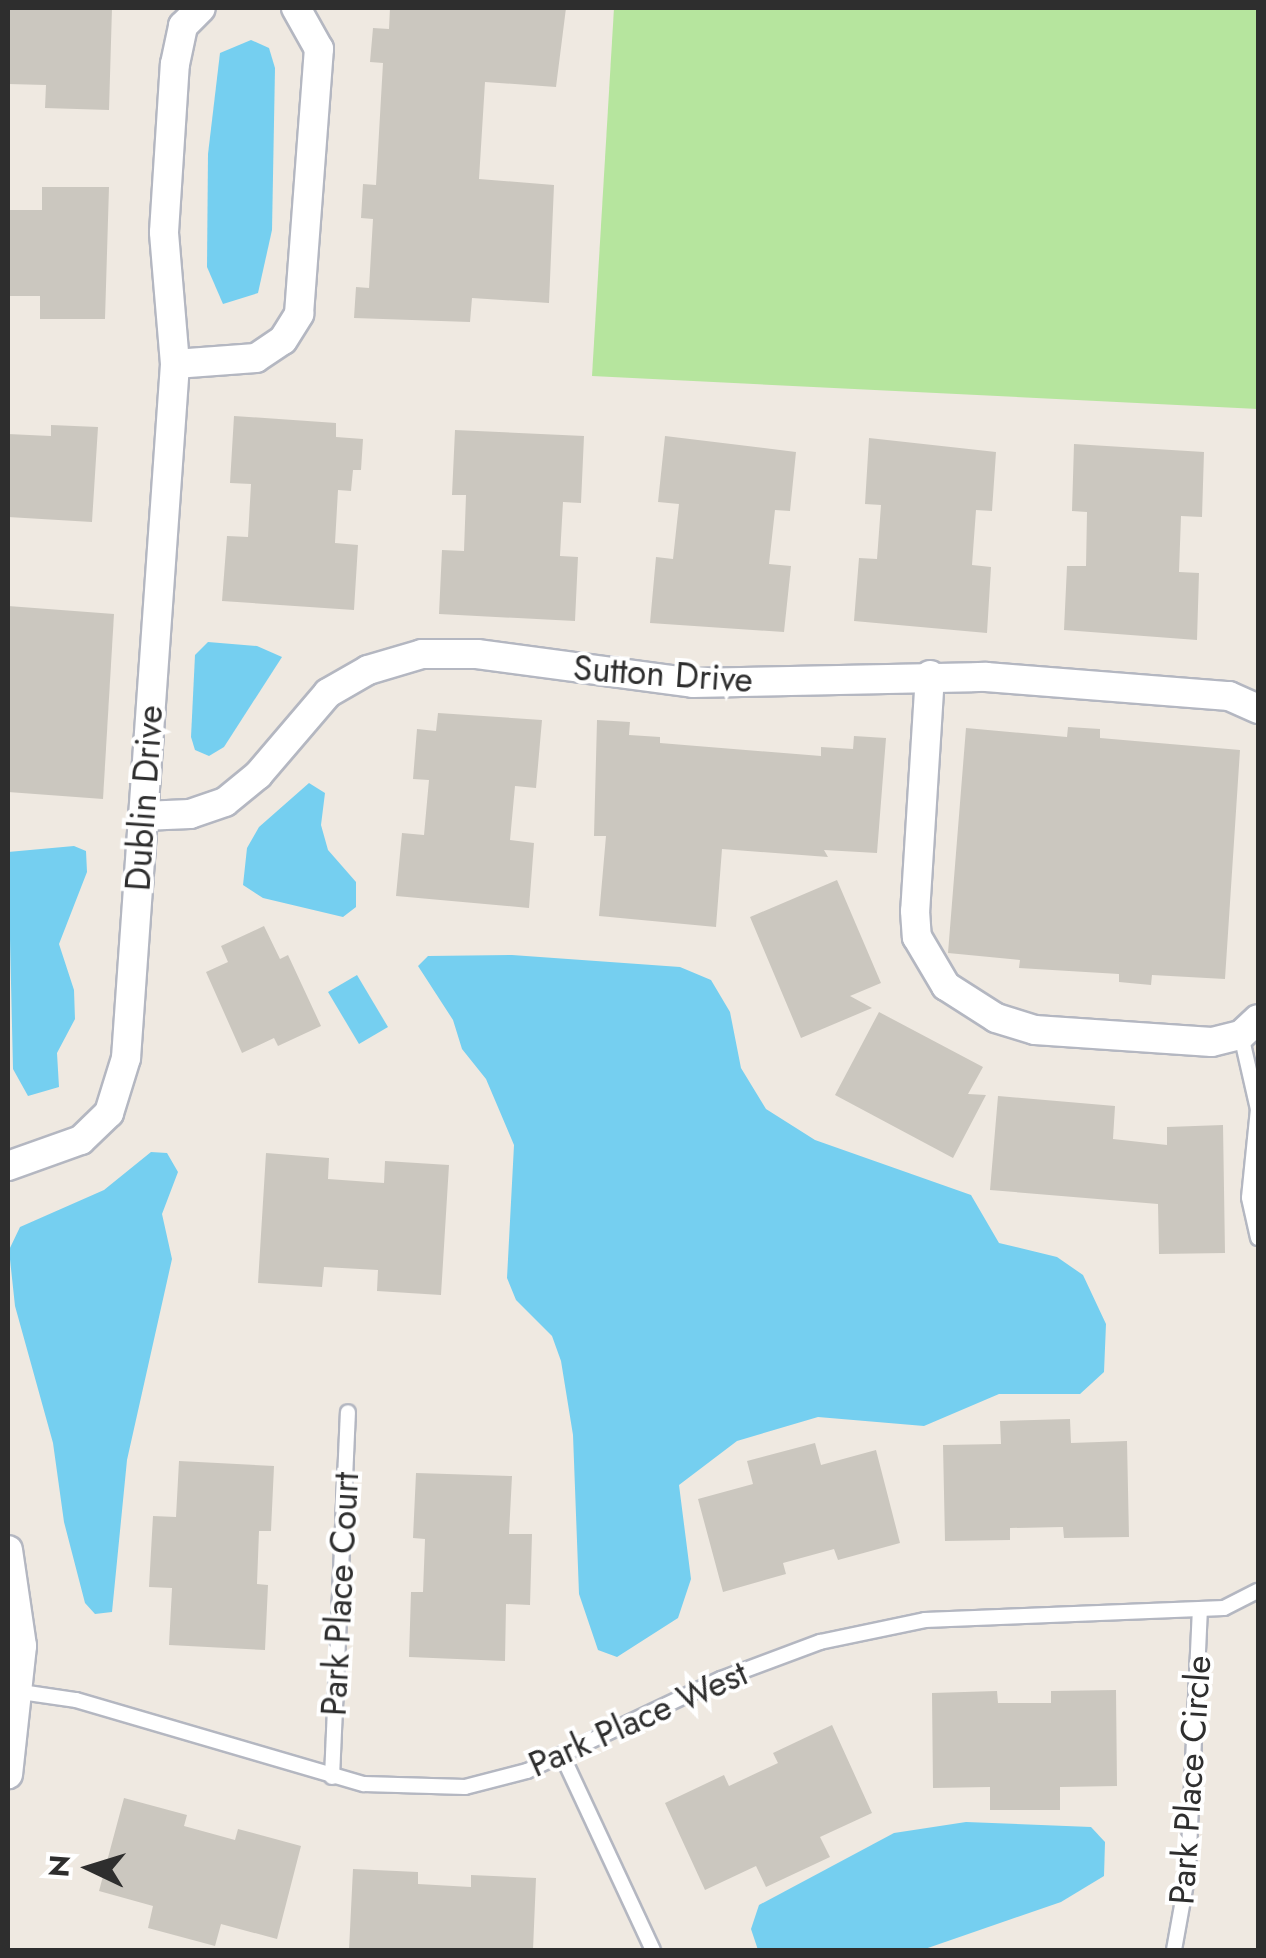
<!DOCTYPE html>
<html>
<head>
<meta charset="utf-8">
<style>
  body { margin:0 }
  #map { position:relative; width:1266px; height:1958px; overflow:hidden; background:#efe9e1; font-family:Jost,sans-serif }
  div>[style] { position:absolute }
  .green>* { inset:0; background:#b6e59e }
  .water>* { inset:0; background:#75cff0 }
  .building>* { inset:0; background:#cbc7bf }
  .roads { filter:drop-shadow(2px 0 #b4b7c1) drop-shadow(-2px 0 #b4b7c1) drop-shadow(0 2px #b4b7c1) drop-shadow(0 -2px #b4b7c1) }
  .lane>* { height:14px; margin:-7px; padding:0 7px; transform-origin:7px; border-radius:7px; background:#fff }
  .street>* { height:28px; margin:-14px; padding:0 14px; transform-origin:14px; border-radius:14px; background:#fff }
  span { translate:-50% -50%; white-space:nowrap; text-align:center; line-height:1.15; -webkit-text-stroke:8px #fff; paint-order:stroke }
  .street-label { font-size:35px; color:#2e2e2e }
  .frame { position:absolute; inset:0; border:10px solid #2e2e2e; pointer-events:none }
  .north { position:absolute; left:40px; top:1818px; width:100px; height:100px; -webkit-text-stroke:8px #fff; paint-order:stroke; rotate:274deg; font-size:28px; font-weight:700; line-height:40px; text-align:center; color:#2e2e2e }
  .north::after { content:''; display:block; margin:auto; width:35px; height:45px; background:#2e2e2e; clip-path:polygon(50% 0,100% 100%,50% 72%,0 100%) }
</style>
</head>
<body>
<div id="map">
  <div class="green">
    <div style="clip-path:polygon(614px 8px,1258px 8px,1258px 409px,592px 376px)"></div>
  </div>
  <div class="water">
    <div style="clip-path:polygon(251px 40px,269px 48px,275px 68px,272px 230px,258px 293px,223px 304px,207px 267px,208px 154px,220px 53px)"></div>
    <div style="clip-path:polygon(208px 642px,257px 646px,282px 657px,224px 747px,209px 756px,195px 750px,191px 737px,195px 655px)"></div>
    <div style="clip-path:polygon(309px 783px,325px 793px,321px 825px,328px 850px,356px 882px,356px 907px,343px 917px,263px 898px,243px 885px,247px 848px,259px 827px)"></div>
    <div style="clip-path:polygon(74px 846px,86px 851px,87px 872px,59px 944px,74px 990px,75px 1019px,57px 1053px,59px 1087px,28px 1096px,13px 1069px,8px 852px)"></div>
    <div style="clip-path:polygon(512px 955px,680px 967px,711px 980px,730px 1012px,741px 1068px,766px 1109px,815px 1140px,971px 1195px,999px 1243px,1057px 1257px,1083px 1275px,1106px 1324px,1104px 1372px,1080px 1394px,999px 1394px,924px 1426px,818px 1417px,737px 1441px,679px 1485px,691px 1579px,678px 1618px,617px 1657px,598px 1650px,579px 1594px,573px 1435px,561px 1361px,552px 1336px,516px 1300px,507px 1278px,514px 1145px,486px 1079px,462px 1049px,453px 1020px,418px 966px,428px 956px)"></div>
    <div style="clip-path:polygon(357px 975px,388px 1027px,359px 1044px,328px 992px)"></div>
    <div style="clip-path:polygon(151px 1152px,167px 1153px,178px 1172px,162px 1214px,172px 1259px,127px 1460px,112px 1612px,95px 1614px,85px 1603px,64px 1522px,53px 1443px,15px 1306px,9px 1250px,20px 1227px,104px 1190px)"></div>
    <div style="clip-path:polygon(966px 1822px,1091px 1827px,1105px 1842px,1104px 1876px,1061px 1902px,922px 1950px,758px 1950px,751px 1929px,759px 1905px,894px 1833px)"></div>
  </div>
  <div class="building">
    <div style="clip-path:polygon(8px 8px,112px 8px,109px 110px,45px 108px,46px 85px,8px 84px)"></div>
    <div style="clip-path:polygon(390px 8px,566px 8px,556px 87px,485px 82px,479px 179px,554px 185px,549px 303px,472px 298px,470px 322px,354px 318px,356px 287px,369px 288px,373px 219px,361px 218px,363px 184px,376px 185px,383px 63px,370px 62px,373px 28px,389px 29px)"></div>
    <div style="clip-path:polygon(42px 187px,109px 187px,105px 319px,40px 319px,40px 296px,8px 296px,8px 210px,42px 210px)"></div>
    <div style="clip-path:polygon(234px 416px,336px 423px,336px 437px,363px 439px,361px 470px,353px 470px,351px 491px,338px 490px,335px 543px,358px 545px,354px 610px,222px 601px,227px 536px,248px 537px,251px 484px,230px 483px)"></div>
    <div style="clip-path:polygon(51px 425px,98px 427px,92px 522px,8px 517px,8px 434px,51px 436px)"></div>
    <div style="clip-path:polygon(455px 430px,584px 436px,581px 503px,563px 502px,560px 556px,578px 557px,575px 621px,439px 614px,442px 550px,464px 551px,466px 495px,452px 495px)"></div>
    <div style="clip-path:polygon(665px 436px,796px 452px,790px 511px,775px 510px,769px 564px,791px 566px,784px 632px,650px 623px,656px 557px,673px 559px,679px 504px,658px 502px)"></div>
    <div style="clip-path:polygon(869px 438px,996px 452px,992px 511px,976px 510px,972px 565px,991px 567px,987px 633px,854px 621px,859px 558px,877px 559px,881px 505px,865px 504px)"></div>
    <div style="clip-path:polygon(1074px 444px,1204px 452px,1202px 517px,1181px 516px,1179px 572px,1199px 573px,1197px 640px,1064px 630px,1067px 566px,1086px 566px,1087px 512px,1072px 511px)"></div>
    <div style="clip-path:polygon(8px 606px,114px 614px,103px 799px,8px 792px)"></div>
    <div style="clip-path:polygon(438px 713px,542px 720px,536px 788px,515px 786px,510px 840px,534px 843px,529px 908px,396px 896px,402px 833px,424px 835px,429px 780px,413px 779px,417px 729px,436px 731px)"></div>
    <div style="clip-path:polygon(597px 720px,630px 722px,629px 735px,660px 737px,660px 743px,821px 756px,821px 747px,853px 749px,854px 736px,886px 738px,877px 853px,824px 850px,828px 857px,722px 849px,716px 927px,599px 916px,606px 836px,594px 836px)"></div>
    <div style="clip-path:polygon(1068px 727px,1100px 729px,1100px 738px,1240px 750px,1225px 979px,1152px 975px,1151px 985px,1119px 982px,1119px 974px,1019px 968px,1020px 960px,948px 953px,966px 728px,1067px 737px)"></div>
    <div style="clip-path:polygon(837px 880px,881px 983px,850px 996px,872px 1008px,801px 1038px,750px 917px)"></div>
    <div style="clip-path:polygon(264px 926px,280px 959px,288px 955px,321px 1026px,278px 1046px,274px 1038px,242px 1053px,206px 972px,228px 962px,221px 946px)"></div>
    <div style="clip-path:polygon(879px 1012px,983px 1067px,968px 1094px,986px 1095px,953px 1158px,835px 1095px)"></div>
    <div style="clip-path:polygon(998px 1096px,1115px 1106px,1113px 1139px,1167px 1145px,1167px 1127px,1223px 1125px,1225px 1253px,1159px 1254px,1158px 1204px,990px 1190px)"></div>
    <div style="clip-path:polygon(266px 1153px,329px 1158px,328px 1179px,384px 1183px,385px 1161px,449px 1165px,441px 1295px,377px 1291px,378px 1270px,324px 1267px,322px 1287px,258px 1283px)"></div>
    <div style="clip-path:polygon(1070px 1419px,1071px 1443px,1127px 1441px,1129px 1537px,1064px 1538px,1063px 1527px,1010px 1528px,1010px 1540px,945px 1541px,943px 1445px,1001px 1444px,1000px 1421px)"></div>
    <div style="clip-path:polygon(815px 1443px,821px 1465px,876px 1450px,900px 1543px,838px 1560px,834px 1549px,783px 1563px,786px 1574px,723px 1592px,698px 1499px,753px 1484px,747px 1461px)"></div>
    <div style="clip-path:polygon(179px 1461px,274px 1466px,271px 1531px,259px 1531px,257px 1584px,268px 1585px,265px 1650px,169px 1645px,172px 1588px,149px 1587px,153px 1516px,176px 1517px)"></div>
    <div style="clip-path:polygon(416px 1473px,512px 1476px,509px 1534px,532px 1534px,530px 1605px,506px 1604px,505px 1661px,409px 1657px,411px 1592px,423px 1592px,425px 1539px,413px 1538px)"></div>
    <div style="clip-path:polygon(1116px 1690px,1117px 1786px,1060px 1787px,1060px 1810px,990px 1810px,990px 1787px,933px 1788px,932px 1693px,997px 1691px,998px 1703px,1051px 1703px,1051px 1691px)"></div>
    <div style="clip-path:polygon(832px 1725px,872px 1813px,820px 1837px,830px 1857px,766px 1887px,756px 1866px,705px 1890px,665px 1803px,724px 1775px,729px 1786px,778px 1763px,773px 1753px)"></div>
    <div style="clip-path:polygon(124px 1798px,187px 1815px,184px 1826px,235px 1840px,238px 1829px,301px 1846px,277px 1939px,221px 1924px,215px 1946px,148px 1928px,153px 1906px,99px 1891px)"></div>
    <div style="clip-path:polygon(353px 1869px,418px 1872px,418px 1884px,471px 1887px,471px 1875px,536px 1878px,533px 1950px,349px 1950px)"></div>
  </div>
  <div class="roads">
    <div class="lane">
      <div style="left:1241px;top:1035px;width:76px;rotate:77.1deg"></div>
      <div style="left:1258px;top:1109px;width:89px;rotate:95.8deg"></div>
      <div style="left:1249px;top:1198px;width:41px;rotate:77.3deg"></div>
      <div style="left:21px;top:1692px;width:56px;rotate:8.3deg"></div>
      <div style="left:76px;top:1700px;width:300px;rotate:16.3deg"></div>
      <div style="left:364px;top:1784px;width:101px;rotate:1.7deg"></div>
      <div style="left:465px;top:1787px;width:64px;rotate:-14.5deg"></div>
      <div style="left:527px;top:1771px;width:215px;rotate:-25.4deg"></div>
      <div style="left:721px;top:1679px;width:106px;rotate:-20.5deg"></div>
      <div style="left:820px;top:1642px;width:107px;rotate:-11.8deg"></div>
      <div style="left:925px;top:1620px;width:299px;rotate:-2.3deg"></div>
      <div style="left:1224px;top:1608px;width:38px;rotate:-27deg"></div>
      <div style="left:562px;top:1755px;width:215px;rotate:65deg"></div>
      <div style="left:332px;top:1777px;width:365px;rotate:-87.5deg"></div>
      <div style="left:1174px;top:1950px;width:79px;rotate:-79.8deg"></div>
      <div style="left:1188px;top:1872px;width:263px;rotate:-87.4deg"></div>
    </div>
    <div class="street">
      <div style="left:175px;top:364px;width:81px;rotate:-4.2deg"></div>
      <div style="left:256px;top:358px;width:32px;rotate:-34deg"></div>
      <div style="left:283px;top:340px;width:31px;rotate:-58deg"></div>
      <div style="left:299px;top:314px;width:266px;rotate:-85.7deg"></div>
      <div style="left:319px;top:49px;width:47px;rotate:-119.3deg"></div>
      <div style="left:930px;top:675px;width:236px;rotate:93.6deg"></div>
      <div style="left:915px;top:911px;width:26px;rotate:86deg"></div>
      <div style="left:917px;top:937px;width:57px;rotate:59.4deg"></div>
      <div style="left:946px;top:986px;width:59px;rotate:32.6deg"></div>
      <div style="left:996px;top:1018px;width:41px;rotate:17.1deg"></div>
      <div style="left:1035px;top:1030px;width:177px;rotate:3.9deg"></div>
      <div style="left:1212px;top:1042px;width:30px;rotate:-14deg"></div>
      <div style="left:1241px;top:1035px;width:23px;rotate:-43deg"></div>
      <div style="left:143px;top:816px;width:47px;rotate:-2.4deg"></div>
      <div style="left:190px;top:814px;width:37px;rotate:-19deg"></div>
      <div style="left:225px;top:802px;width:43px;rotate:-39.3deg"></div>
      <div style="left:258px;top:775px;width:108px;rotate:-49.5deg"></div>
      <div style="left:328px;top:693px;width:46px;rotate:-29.9deg"></div>
      <div style="left:368px;top:670px;width:56px;rotate:-16.5deg"></div>
      <div style="left:422px;top:654px;width:55px"></div>
      <div style="left:477px;top:654px;width:218px;rotate:7.6deg"></div>
      <div style="left:693px;top:683px;width:293px;rotate:-1.2deg"></div>
      <div style="left:986px;top:677px;width:244px;rotate:4.5deg"></div>
      <div style="left:1229px;top:696px;width:32px;rotate:24deg"></div>
      <div style="left:8px;top:1166px;width:77px;rotate:-19.6deg"></div>
      <div style="left:81px;top:1140px;width:39px;rotate:-44deg"></div>
      <div style="left:109px;top:1113px;width:58px;rotate:-72.8deg"></div>
      <div style="left:126px;top:1058px;width:696px;rotate:-85.96deg"></div>
      <div style="left:175px;top:364px;width:132px;rotate:-94.8deg"></div>
      <div style="left:164px;top:232px;width:168px;rotate:-86.3deg"></div>
      <div style="left:175px;top:64px;width:39px;rotate:-78deg"></div>
      <div style="left:183px;top:26px;width:25px;rotate:-45deg"></div>
      <div style="left:8px;top:1550px;width:97px;rotate:81.7deg"></div>
      <div style="left:22px;top:1646px;width:129px;rotate:96.2deg"></div>
    </div>
  </div>
  <div class="street-label">
    <span style="left:663px;top:674px;rotate:4deg">Sutton Drive</span>
    <span style="left:144px;top:798px;rotate:-86deg">Dublin Drive</span>
    <span style="left:340px;top:1594px;rotate:-87deg">Park Place Court</span>
    <span style="left:638px;top:1719px;rotate:-24deg">Park Place West</span>
    <span style="left:1190px;top:1780px;rotate:-86deg">Park Place Circle</span>
  </div>
  <div class="frame"></div>
  <div class="north">N</div>
</div>
</body>
</html>
